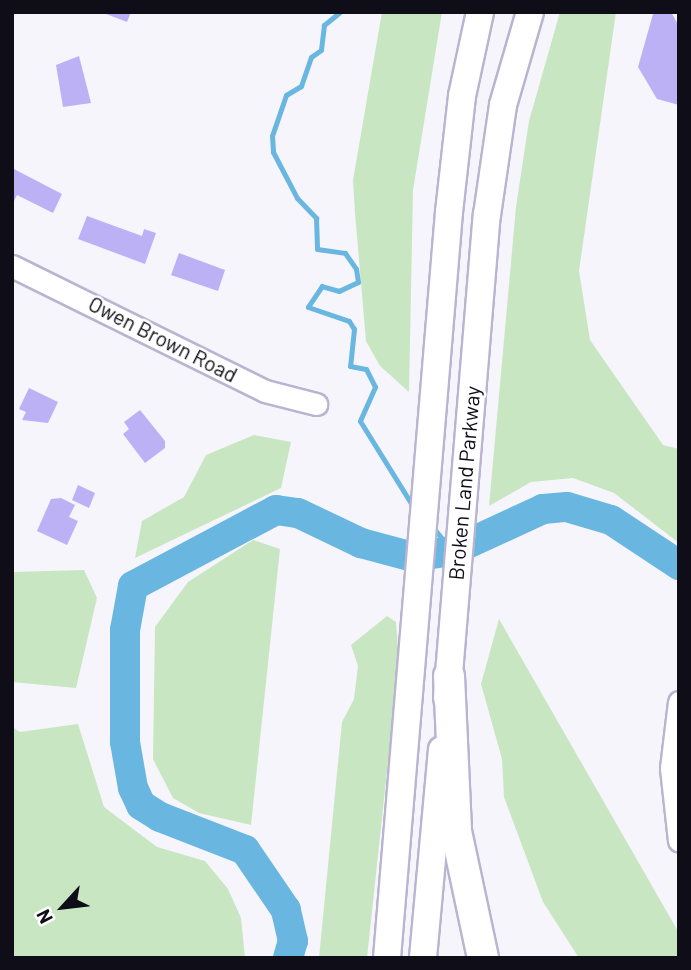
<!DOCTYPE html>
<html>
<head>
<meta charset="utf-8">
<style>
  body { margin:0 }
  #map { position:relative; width:691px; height:970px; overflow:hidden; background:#f6f5fb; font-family:Barlow,sans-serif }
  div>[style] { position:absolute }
  .green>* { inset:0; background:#c8e6c1 }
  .stream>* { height:5px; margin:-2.5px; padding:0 2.5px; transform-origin:2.5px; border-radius:2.5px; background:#69b7e0 }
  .river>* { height:30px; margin:-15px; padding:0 15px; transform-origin:15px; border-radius:15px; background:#69b7e0 }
  .building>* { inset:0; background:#bdb1f6 }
  .roads { filter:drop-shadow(2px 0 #b8b4d1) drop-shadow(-2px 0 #b8b4d1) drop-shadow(0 2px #b8b4d1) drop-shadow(0 -2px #b8b4d1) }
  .minor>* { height:21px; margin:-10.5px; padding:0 10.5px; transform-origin:10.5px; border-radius:10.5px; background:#fff }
  .major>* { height:26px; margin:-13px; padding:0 13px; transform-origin:13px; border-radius:13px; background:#fff }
  .highway>* { height:30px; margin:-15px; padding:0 15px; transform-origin:15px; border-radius:15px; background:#fff }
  span { translate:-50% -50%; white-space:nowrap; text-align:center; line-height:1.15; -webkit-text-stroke:5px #fff; paint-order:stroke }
  .street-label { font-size:21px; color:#0f0d17 }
  .frame { position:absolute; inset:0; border:14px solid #0f0d17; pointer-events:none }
  .north { position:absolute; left:28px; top:872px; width:70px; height:70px; -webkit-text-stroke:5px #fff; paint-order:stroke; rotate:243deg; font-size:19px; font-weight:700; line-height:28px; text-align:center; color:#0f0d17 }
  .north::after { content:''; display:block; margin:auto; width:24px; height:32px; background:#0f0d17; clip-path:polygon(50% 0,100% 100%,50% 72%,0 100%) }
</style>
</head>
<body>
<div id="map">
  <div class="green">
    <div style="clip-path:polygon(382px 12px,442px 12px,413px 190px,409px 392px,380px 366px,366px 341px,355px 213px,353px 180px)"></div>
    <div style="clip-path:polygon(560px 12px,616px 12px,579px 271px,590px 340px,663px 445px,679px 449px,679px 543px,614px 493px,573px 478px,531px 482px,489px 506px,516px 207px,529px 121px)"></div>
    <div style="clip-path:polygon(254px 435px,291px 442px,281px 488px,135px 558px,142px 521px,184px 497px,206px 455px)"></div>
    <div style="clip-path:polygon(253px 540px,280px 549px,251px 825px,199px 813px,173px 798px,153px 759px,155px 627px,188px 582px)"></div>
    <div style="clip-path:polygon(84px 570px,97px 598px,76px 688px,12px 682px,12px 572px)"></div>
    <div style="clip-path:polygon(387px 616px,396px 622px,399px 659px,367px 958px,319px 958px,342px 722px,354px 699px,358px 666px,351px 645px)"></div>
    <div style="clip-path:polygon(499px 619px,679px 933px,679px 958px,579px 958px,543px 902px,504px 797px,502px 759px,481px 684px)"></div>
    <div style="clip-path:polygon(78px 724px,104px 807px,157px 847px,205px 861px,228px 889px,241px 918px,245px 958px,12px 958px,12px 727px,20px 732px)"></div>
  </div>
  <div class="stream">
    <div style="left:340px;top:12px;width:21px;rotate:141deg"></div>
    <div style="left:324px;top:25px;width:25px;rotate:97deg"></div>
    <div style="left:321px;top:50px;width:12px;rotate:145deg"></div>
    <div style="left:311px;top:57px;width:31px;rotate:109deg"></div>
    <div style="left:301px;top:86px;width:17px;rotate:149deg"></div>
    <div style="left:286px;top:95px;width:43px;rotate:108.9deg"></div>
    <div style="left:272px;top:136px;width:16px;rotate:86deg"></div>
    <div style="left:273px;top:152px;width:52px;rotate:62.4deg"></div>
    <div style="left:297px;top:198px;width:28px;rotate:46deg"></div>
    <div style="left:316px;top:218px;width:31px;rotate:88deg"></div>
    <div style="left:317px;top:249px;width:28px;rotate:8deg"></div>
    <div style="left:345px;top:253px;width:19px;rotate:55deg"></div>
    <div style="left:356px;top:269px;width:13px;rotate:81deg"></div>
    <div style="left:358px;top:282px;width:21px;rotate:155deg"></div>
    <div style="left:339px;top:291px;width:18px;rotate:-164deg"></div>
    <div style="left:322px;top:286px;width:25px;rotate:124deg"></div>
    <div style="left:308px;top:307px;width:43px;rotate:18.9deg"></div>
    <div style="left:349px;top:321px;width:9px;rotate:58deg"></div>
    <div style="left:354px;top:329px;width:37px;rotate:96deg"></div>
    <div style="left:350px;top:366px;width:16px;rotate:11deg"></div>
    <div style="left:366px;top:369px;width:20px;rotate:63deg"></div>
    <div style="left:375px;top:387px;width:37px;rotate:114deg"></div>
    <div style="left:360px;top:421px;width:102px;rotate:58.2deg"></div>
    <div style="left:431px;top:525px;width:28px;rotate:51deg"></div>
  </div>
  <div class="river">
    <div style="left:288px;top:958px;width:18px;rotate:-74deg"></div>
    <div style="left:293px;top:941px;width:32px;rotate:-103deg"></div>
    <div style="left:286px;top:910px;width:73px;rotate:-124.3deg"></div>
    <div style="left:245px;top:850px;width:91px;rotate:-158.8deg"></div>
    <div style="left:160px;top:817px;width:22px;rotate:-148deg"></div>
    <div style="left:141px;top:805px;width:19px;rotate:-115deg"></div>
    <div style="left:133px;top:788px;width:47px;rotate:-99.9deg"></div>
    <div style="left:125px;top:742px;width:112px;rotate:-90deg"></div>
    <div style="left:125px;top:630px;width:45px;rotate:-79.7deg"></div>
    <div style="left:133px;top:586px;width:162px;rotate:-28deg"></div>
    <div style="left:276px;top:510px;width:22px;rotate:8deg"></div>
    <div style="left:298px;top:513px;width:70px;rotate:25.5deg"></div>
    <div style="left:361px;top:543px;width:54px;rotate:15.1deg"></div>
    <div style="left:413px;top:557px;width:39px;rotate:-9deg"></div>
    <div style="left:452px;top:551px;width:100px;rotate:-24.8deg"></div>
    <div style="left:543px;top:509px;width:24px;rotate:-5deg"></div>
    <div style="left:567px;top:507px;width:46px;rotate:16.5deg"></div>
    <div style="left:611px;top:520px;width:82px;rotate:33.5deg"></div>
  </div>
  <div class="building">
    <div style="clip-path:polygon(101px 12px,131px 12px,127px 22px)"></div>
    <div style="clip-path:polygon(671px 12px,679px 26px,679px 105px,657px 99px,638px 67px,653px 14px)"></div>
    <div style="clip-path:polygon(79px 56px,91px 103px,63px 107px,56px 65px)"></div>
    <div style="clip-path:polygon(12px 168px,62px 194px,53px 213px,17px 195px,12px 205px)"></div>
    <div style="clip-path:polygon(87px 216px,142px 236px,144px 229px,156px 233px,145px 264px,78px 239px)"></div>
    <div style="clip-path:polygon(179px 253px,225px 270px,218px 291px,171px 275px)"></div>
    <div style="clip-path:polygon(29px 388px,58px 402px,48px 423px,22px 420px,26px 412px,19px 409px)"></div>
    <div style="clip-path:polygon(140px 410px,165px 441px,165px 448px,145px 463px,123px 434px,129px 429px,124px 422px)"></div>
    <div style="clip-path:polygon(78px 485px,95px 493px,89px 508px,72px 500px)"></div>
    <div style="clip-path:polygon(61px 498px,75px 505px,69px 517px,78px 521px,67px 545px,37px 531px,51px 499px)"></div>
  </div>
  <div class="roads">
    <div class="minor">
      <div style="left:12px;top:266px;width:282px;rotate:26.3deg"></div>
      <div style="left:265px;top:391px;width:53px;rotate:14.3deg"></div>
      <div style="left:679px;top:702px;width:66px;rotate:96.9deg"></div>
      <div style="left:671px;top:768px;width:73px;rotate:83.7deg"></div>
    </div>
    <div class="major">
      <div style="left:447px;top:698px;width:485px;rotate:-85.3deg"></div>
      <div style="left:487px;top:215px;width:111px;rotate:-81.7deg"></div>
      <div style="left:503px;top:105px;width:97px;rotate:-73.8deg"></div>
      <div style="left:387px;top:958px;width:749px;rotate:-85.25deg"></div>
      <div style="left:449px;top:212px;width:117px;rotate:-83.6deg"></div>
      <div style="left:462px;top:96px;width:86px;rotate:-77.9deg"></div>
      <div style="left:423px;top:958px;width:209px;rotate:-84.8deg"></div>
    </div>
    <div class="highway">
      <div style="left:449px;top:676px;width:155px;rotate:87.4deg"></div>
      <div style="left:456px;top:831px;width:130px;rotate:78deg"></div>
    </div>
  </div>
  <div class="street-label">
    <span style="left:163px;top:339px;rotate:27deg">Owen Brown Road</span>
    <span style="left:464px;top:483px;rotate:-85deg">Broken Land Parkway</span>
  </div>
  <div class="frame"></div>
  <div class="north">N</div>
</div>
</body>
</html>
